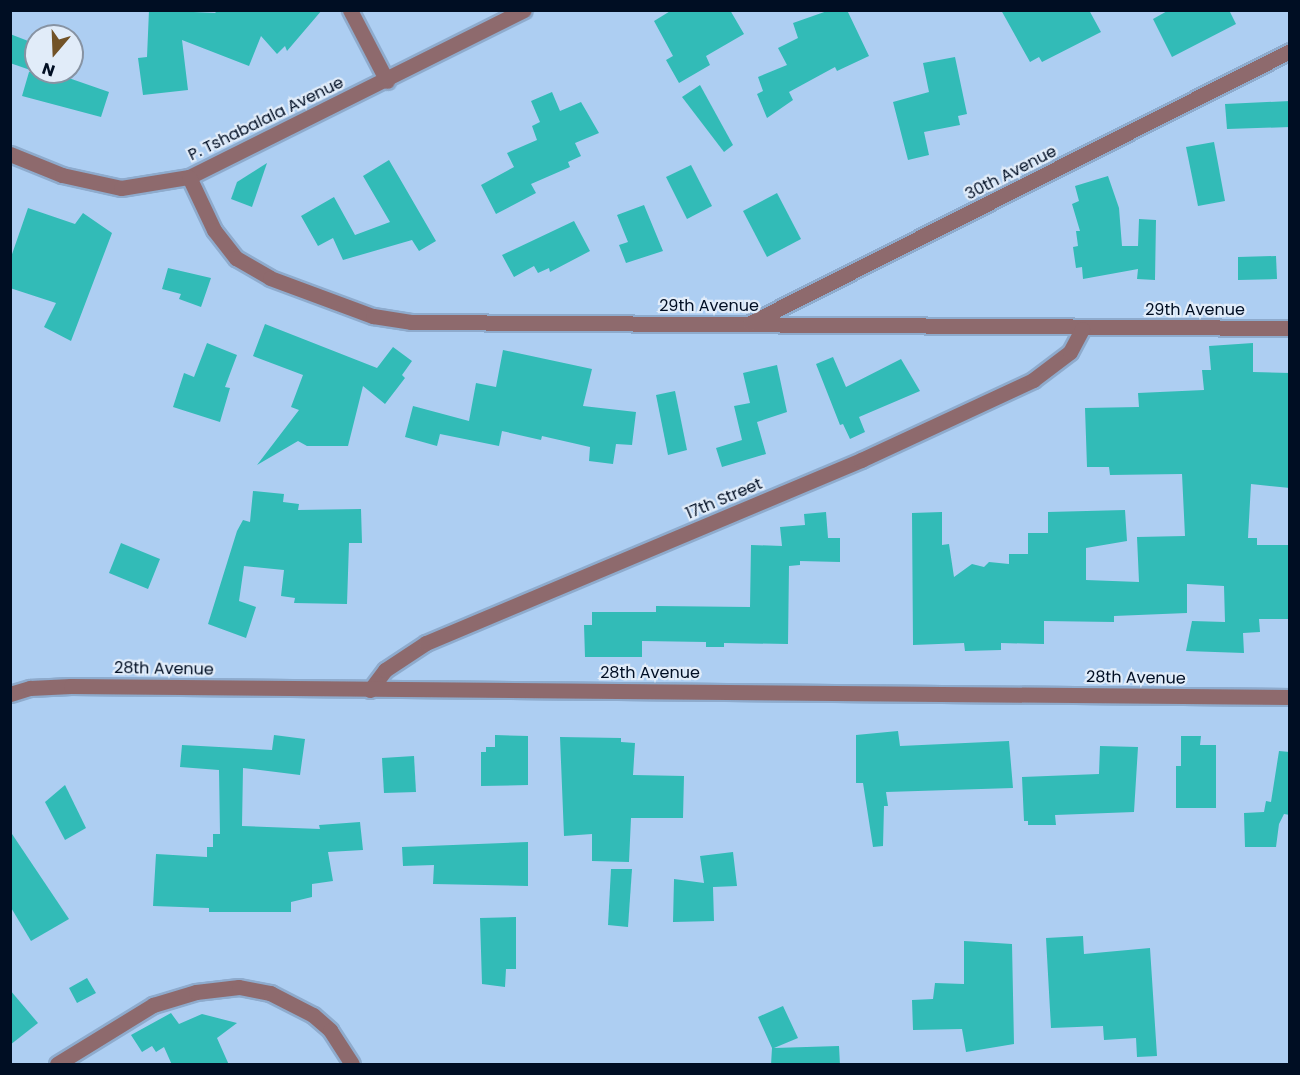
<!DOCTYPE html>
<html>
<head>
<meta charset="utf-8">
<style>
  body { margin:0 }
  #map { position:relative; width:1300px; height:1075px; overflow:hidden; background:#adcef2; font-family:Poppins,sans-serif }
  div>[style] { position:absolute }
  .building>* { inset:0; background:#32bbb7 }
  .roads { filter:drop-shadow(2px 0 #8eabcd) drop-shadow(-2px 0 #8eabcd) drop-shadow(0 2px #8eabcd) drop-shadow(0 -2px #8eabcd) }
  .minor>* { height:15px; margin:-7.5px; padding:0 7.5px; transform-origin:7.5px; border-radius:7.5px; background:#8e6a6d }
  span { translate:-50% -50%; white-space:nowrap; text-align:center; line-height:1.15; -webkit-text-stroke:4.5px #e1ecf9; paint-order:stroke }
  .street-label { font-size:16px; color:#000e23 }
  .frame { position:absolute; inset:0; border:12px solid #000e23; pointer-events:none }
  .north { position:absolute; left:24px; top:24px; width:60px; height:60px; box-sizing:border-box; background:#e1ecf9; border:2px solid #8793a3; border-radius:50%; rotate:199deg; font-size:16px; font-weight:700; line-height:24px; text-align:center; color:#000e23 }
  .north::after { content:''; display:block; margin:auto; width:21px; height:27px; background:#715227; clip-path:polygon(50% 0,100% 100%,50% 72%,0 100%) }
</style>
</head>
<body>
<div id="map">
  <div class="building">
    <div style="clip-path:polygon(149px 10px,216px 13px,213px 10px,322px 10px,287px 51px,285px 46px,277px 54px,261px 36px,249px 66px,182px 40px,188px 90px,143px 95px,138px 58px,147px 57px)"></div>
    <div style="clip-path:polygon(672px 10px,730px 10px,744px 34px,706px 56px,710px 65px,679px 83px,666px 60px,673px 56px,654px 21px)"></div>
    <div style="clip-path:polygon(830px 10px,847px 10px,869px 56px,837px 71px,835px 67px,789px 92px,793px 100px,767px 118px,757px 94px,763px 91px,758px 77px,787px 65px,778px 48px,798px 38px,793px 23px)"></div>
    <div style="clip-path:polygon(1001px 10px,1089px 10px,1101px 32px,1042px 62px,1039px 57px,1030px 62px)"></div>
    <div style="clip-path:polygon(1169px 10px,1229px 10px,1236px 24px,1172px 57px,1153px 19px)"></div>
    <div style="clip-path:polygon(10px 34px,36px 44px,36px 72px,10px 63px)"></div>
    <div style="clip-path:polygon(955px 57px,967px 114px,958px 116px,960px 125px,924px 132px,929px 155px,908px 160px,893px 102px,929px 92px,923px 63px)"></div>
    <div style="clip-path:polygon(29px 72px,61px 72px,60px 75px,109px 92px,101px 117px,22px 96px)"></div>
    <div style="clip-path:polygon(700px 85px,733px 145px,724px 152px,682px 97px)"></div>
    <div style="clip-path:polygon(552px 92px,560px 111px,581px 102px,599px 133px,575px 143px,581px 156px,568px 162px,570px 167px,531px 184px,536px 193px,496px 214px,481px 185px,514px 167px,507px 153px,537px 140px,532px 126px,540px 122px,531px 101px)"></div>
    <div style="clip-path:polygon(1290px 101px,1290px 127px,1227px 129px,1225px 104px)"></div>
    <div style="clip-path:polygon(1214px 142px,1225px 201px,1198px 206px,1186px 147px)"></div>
    <div style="clip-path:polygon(389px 160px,436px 241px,419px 251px,412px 240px,343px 260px,333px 238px,318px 246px,301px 216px,334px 197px,355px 235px,390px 222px,363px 176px)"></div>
    <div style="clip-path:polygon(267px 163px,252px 207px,231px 199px,237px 182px)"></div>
    <div style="clip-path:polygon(691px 165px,712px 206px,687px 219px,666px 177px)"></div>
    <div style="clip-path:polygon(1108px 176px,1119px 208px,1122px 246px,1138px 246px,1139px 219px,1156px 220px,1155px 280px,1137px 279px,1138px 269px,1083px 279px,1082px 267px,1076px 268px,1073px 247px,1078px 246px,1076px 231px,1080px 231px,1072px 204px,1079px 201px,1075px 186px)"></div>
    <div style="clip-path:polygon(777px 193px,801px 239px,767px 257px,743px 211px)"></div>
    <div style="clip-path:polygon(644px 205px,663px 251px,626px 263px,619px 245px,628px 242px,617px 215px)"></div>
    <div style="clip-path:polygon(28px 208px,75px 224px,83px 213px,112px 233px,71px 341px,44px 327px,56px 303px,10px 288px,10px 260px)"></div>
    <div style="clip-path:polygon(574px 221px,590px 251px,550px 272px,549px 268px,538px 273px,534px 266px,514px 277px,502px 255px)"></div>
    <div style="clip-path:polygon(1276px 256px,1277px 279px,1238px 280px,1238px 257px)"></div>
    <div style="clip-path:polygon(168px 268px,211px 278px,201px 307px,179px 299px,181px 294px,162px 289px)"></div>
    <div style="clip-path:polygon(265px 324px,377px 368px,393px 347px,412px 361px,402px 375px,405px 378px,385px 404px,363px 386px,348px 446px,307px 446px,298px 441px,257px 465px,299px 410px,291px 407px,303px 375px,253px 356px)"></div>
    <div style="clip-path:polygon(207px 343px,237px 355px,225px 387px,230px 388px,220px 422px,173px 407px,184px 373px,194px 377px)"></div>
    <div style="clip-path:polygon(1253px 343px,1253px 372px,1290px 373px,1290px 488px,1251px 484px,1248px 538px,1257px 538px,1257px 545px,1290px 545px,1290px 619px,1259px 619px,1260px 632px,1243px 633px,1244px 653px,1186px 651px,1192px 621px,1225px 622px,1224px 586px,1187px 584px,1187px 613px,1114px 616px,1114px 622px,1044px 621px,1044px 644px,1001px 643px,1001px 650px,965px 651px,964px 643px,913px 645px,912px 513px,942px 512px,942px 545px,949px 544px,954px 577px,972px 564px,984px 567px,989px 562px,1009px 564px,1009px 554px,1028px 554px,1028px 533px,1048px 533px,1048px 512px,1125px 510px,1127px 541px,1086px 548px,1086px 580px,1139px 582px,1137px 537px,1185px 536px,1182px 474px,1110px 475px,1109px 467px,1087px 467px,1085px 408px,1139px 407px,1138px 393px,1204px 390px,1202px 370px,1211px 370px,1209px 346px)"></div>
    <div style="clip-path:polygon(503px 350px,592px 369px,583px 406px,636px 412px,632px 445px,616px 444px,613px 464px,589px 461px,590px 447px,542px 436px,541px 440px,502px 431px,499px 446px,440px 434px,437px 446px,405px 437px,413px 406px,469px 421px,476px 383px,496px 387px)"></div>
    <div style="clip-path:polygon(833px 357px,846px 387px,901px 359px,920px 391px,859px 417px,865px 432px,850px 439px,843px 424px,840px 425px,816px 364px)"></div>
    <div style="clip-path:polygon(777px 365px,787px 412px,757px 422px,766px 454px,722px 467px,716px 448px,742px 440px,734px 406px,750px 403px,743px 373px)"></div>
    <div style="clip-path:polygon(675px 391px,687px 450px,668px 455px,656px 395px)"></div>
    <div style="clip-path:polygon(253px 491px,284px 494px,283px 502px,299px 504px,298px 510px,361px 509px,362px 543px,349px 543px,347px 604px,294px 603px,295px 598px,281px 596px,284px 570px,244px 566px,239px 601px,256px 607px,246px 638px,208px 624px,237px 531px,243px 520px,250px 522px)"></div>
    <div style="clip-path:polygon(826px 512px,828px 538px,840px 538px,840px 562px,800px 561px,800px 565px,789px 566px,788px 644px,724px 643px,724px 647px,706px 647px,706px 642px,642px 641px,642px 657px,585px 657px,584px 625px,592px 625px,592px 612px,656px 612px,656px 606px,750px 607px,751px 545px,782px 546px,780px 527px,805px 525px,804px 514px)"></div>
    <div style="clip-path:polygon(121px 543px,160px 559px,148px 589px,109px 573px)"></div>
    <div style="clip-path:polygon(898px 731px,900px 746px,1009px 741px,1013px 788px,886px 792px,888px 806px,884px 806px,883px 846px,873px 847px,863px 783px,856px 783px,856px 735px)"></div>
    <div style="clip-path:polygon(274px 735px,305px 739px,300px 775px,243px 768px,242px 826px,320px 829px,319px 825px,360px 822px,363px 850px,328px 852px,333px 881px,312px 884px,312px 897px,291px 902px,291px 912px,209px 912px,209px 908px,153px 906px,156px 854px,207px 857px,207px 847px,213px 847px,213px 834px,220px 834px,219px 770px,180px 767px,182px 745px,272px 750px)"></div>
    <div style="clip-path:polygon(495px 735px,528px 736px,528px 785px,481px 786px,481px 752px,486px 752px,486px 747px,495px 747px)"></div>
    <div style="clip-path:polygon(1181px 736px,1201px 736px,1200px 745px,1216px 745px,1216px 808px,1176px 808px,1176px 766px,1181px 766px)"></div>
    <div style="clip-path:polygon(560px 737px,621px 738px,621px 742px,635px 743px,633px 775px,684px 776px,683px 818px,631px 818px,629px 862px,592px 861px,592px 834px,564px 836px)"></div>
    <div style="clip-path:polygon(1100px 746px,1138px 747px,1134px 812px,1055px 815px,1056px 825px,1028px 825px,1028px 821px,1024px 821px,1022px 777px,1099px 774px)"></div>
    <div style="clip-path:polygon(1279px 751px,1290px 752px,1290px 815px,1284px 814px,1279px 824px,1276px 847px,1245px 847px,1244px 813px,1264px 812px,1266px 801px,1271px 802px)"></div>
    <div style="clip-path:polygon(414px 756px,416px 792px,384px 793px,382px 758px)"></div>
    <div style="clip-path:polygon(65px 785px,86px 828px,65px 840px,45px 802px)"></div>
    <div style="clip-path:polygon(10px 831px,69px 919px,31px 941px,10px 906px)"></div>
    <div style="clip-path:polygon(528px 842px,528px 886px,433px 884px,434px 865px,403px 866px,402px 847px)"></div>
    <div style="clip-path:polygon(733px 852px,737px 886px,713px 887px,714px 921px,673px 922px,674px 879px,704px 883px,700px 856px)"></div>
    <div style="clip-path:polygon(611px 869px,632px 869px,628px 927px,608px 925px)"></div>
    <div style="clip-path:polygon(516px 917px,516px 969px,506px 969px,505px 987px,482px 984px,480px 918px)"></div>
    <div style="clip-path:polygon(1083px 936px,1084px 954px,1150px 948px,1157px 1056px,1137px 1057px,1136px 1038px,1104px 1040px,1103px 1026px,1051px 1028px,1046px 938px)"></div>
    <div style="clip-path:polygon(964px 941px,1012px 944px,1014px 1044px,966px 1052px,962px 1029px,913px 1030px,912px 1000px,933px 999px,935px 983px,964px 984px)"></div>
    <div style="clip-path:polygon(87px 978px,96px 993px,77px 1003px,69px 988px)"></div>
    <div style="clip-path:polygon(10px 990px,38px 1023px,10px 1045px)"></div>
    <div style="clip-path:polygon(783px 1006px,798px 1038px,774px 1048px,839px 1046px,840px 1065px,771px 1065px,772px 1048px,758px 1017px)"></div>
    <div style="clip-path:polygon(171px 1013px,179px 1024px,202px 1014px,237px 1023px,217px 1038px,229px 1065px,172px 1065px,164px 1047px,156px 1052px,152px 1046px,142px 1052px,131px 1035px)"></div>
  </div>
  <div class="roads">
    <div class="minor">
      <div style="left:350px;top:10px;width:80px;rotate:62.5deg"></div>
      <div style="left:10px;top:154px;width:56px;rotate:22deg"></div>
      <div style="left:62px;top:175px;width:60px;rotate:12.4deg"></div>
      <div style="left:121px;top:188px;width:69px;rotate:-9.2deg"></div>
      <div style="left:189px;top:177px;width:374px;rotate:-26.5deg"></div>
      <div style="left:189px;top:177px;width:59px;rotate:64.7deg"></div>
      <div style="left:214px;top:230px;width:36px;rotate:52deg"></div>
      <div style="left:236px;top:258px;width:39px;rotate:30deg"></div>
      <div style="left:270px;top:278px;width:110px;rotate:20.3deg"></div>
      <div style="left:373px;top:316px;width:38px;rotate:9deg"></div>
      <div style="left:411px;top:322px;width:879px;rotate:0.39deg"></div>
      <div style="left:750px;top:323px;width:605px;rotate:-26.73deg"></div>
      <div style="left:370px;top:690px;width:25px;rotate:-53deg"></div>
      <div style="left:385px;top:670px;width:49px;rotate:-33.4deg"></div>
      <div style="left:426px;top:643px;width:472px;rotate:-22.8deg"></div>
      <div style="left:861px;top:460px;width:190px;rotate:-24.9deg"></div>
      <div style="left:1033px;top:380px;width:46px;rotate:-37.1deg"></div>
      <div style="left:1070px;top:352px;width:26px;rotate:-62deg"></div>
      <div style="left:10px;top:694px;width:21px;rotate:-17deg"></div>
      <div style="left:30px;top:688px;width:41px;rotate:-2.8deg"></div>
      <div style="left:71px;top:686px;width:1219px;rotate:0.52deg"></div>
      <div style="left:57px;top:1064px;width:113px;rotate:-31.6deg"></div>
      <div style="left:153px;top:1005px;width:45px;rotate:-16.8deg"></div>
      <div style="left:196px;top:992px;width:43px;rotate:-6.6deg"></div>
      <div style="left:239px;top:987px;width:32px;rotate:11deg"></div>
      <div style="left:270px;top:993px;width:48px;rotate:27.1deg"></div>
      <div style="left:313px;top:1015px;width:23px;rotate:41deg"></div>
      <div style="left:330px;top:1030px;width:40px;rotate:57.1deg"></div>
    </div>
  </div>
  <div class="street-label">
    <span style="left:266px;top:119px;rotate:-26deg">P. Tshabalala Avenue</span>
    <span style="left:1011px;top:173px;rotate:-27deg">30th Avenue</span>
    <span style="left:709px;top:306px">29th Avenue</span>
    <span style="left:1195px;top:310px">29th Avenue</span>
    <span style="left:724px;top:499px;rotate:-23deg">17th Street</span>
    <span style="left:164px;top:669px;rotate:1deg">28th Avenue</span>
    <span style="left:650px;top:673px">28th Avenue</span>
    <span style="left:1136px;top:678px;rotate:1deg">28th Avenue</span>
  </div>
  <div class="frame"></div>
  <div class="north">N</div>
</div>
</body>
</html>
